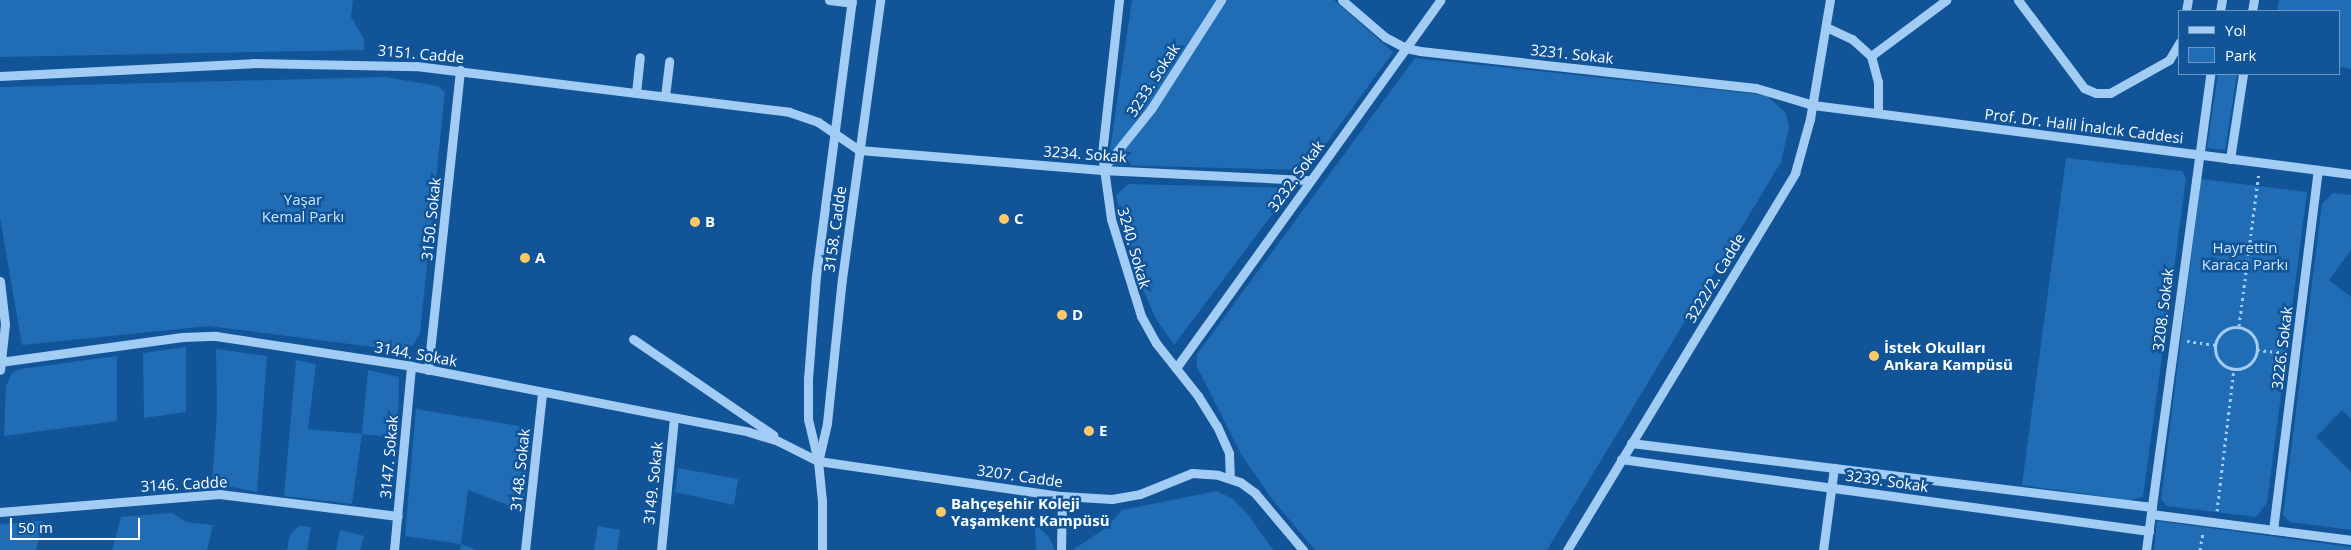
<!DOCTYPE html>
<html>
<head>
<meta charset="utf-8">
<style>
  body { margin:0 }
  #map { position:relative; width:2351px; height:550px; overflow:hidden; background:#115498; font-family:"Open Sans",sans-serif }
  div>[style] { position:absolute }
  .green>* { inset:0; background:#206db5 }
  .path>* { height:3px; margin-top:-1.5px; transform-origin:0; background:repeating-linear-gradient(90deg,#a2ccf4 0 2.5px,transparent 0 6.5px) }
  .path>.ring { margin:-1.5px; padding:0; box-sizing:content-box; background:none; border:3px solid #a2ccf4; border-radius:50% }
  .minor>* { height:9px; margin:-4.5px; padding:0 4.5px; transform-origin:4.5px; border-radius:4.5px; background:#a2ccf4 }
  .dots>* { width:14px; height:14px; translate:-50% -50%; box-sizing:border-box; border:2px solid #115498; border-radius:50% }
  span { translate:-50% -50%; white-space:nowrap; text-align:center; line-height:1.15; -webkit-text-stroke:5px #115498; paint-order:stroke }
  .street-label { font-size:15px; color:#fff }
  .park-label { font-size:15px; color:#cae5fe }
  .poi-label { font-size:15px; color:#fff; font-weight:700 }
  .left { translate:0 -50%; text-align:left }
  .legend { position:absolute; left:2178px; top:10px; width:162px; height:65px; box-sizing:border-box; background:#115498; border:1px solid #7098c1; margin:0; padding:6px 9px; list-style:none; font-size:15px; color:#fff }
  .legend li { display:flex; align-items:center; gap:10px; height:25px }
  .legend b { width:25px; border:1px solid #7098c1 }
  .scale { position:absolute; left:10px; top:518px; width:130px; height:22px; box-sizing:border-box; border:2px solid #fff; border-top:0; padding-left:6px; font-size:15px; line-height:18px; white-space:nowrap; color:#fff; -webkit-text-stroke:4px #115498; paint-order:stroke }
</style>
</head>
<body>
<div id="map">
  <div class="green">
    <div style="clip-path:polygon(0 0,353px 0,351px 17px,364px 39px,364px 50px,0 57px)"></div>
    <div style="clip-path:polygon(1132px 0,1334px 0,1393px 52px,1310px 166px,1301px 170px,1114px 165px,1118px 160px,1110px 150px)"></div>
    <div style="clip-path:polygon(2279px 0,2351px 0,2351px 69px,2340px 67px,2340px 11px,2277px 11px)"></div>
    <div style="clip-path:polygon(1415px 58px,1766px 95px,1786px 113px,1789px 127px,1781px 162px,1547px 550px,1315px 550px,1272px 499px,1241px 454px,1197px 367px,1197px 354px)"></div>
    <div style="clip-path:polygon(2218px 74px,2237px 74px,2225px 150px,2207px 148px)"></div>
    <div style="clip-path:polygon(385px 77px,438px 86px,445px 92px,420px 333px,413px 345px,404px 351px,209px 326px,22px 345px,0 218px,0 87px)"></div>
    <div style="clip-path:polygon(2066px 158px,2182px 171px,2186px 179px,2143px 497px,2129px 500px,2022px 485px)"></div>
    <div style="clip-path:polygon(2201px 179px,2307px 192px,2267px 503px,2256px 517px,2167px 506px,2161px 499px)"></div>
    <div style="clip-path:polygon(1128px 184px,1289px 188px,1289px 192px,1174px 345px,1155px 317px,1138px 278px,1116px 196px)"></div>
    <div style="clip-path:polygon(2333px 193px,2351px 195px,2351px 250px,2329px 280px,2351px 297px,2351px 419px,2342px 410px,2316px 437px,2351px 472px,2351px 530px,2290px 522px,2283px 515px,2322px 204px)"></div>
    <div style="clip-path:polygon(186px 347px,186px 412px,144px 418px,143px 353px)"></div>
    <div style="clip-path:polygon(216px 349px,267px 356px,257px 492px,212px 483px,217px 413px)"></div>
    <div style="clip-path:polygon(117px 356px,117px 421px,4px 436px,6px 386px,12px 373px,20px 369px)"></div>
    <div style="clip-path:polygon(296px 360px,316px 364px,308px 429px,362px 434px,368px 370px,399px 377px,398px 438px,362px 434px,352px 504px,284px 496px)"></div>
    <div style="clip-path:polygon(416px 409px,531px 428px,523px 511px,468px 490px,461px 544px,477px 550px,460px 550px,461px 544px,405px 536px)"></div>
    <div style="clip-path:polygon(678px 468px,738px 479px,734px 505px,675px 492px)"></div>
    <div style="clip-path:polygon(1217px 491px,1233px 499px,1247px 513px,1273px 550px,1073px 550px,1107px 527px,1122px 510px)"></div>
    <div style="clip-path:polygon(172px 513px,186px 522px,213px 525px,207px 550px,112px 550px,121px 517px)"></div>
    <div style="clip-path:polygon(43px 521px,36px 550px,0 550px,0 524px)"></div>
    <div style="clip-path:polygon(2157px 521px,2351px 547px,2351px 550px,2154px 550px)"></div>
    <div style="clip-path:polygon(1035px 524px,1049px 537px,1055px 550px,1036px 550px)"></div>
    <div style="clip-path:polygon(299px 526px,311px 527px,307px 550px,287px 550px,290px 534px)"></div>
    <div style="clip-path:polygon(598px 526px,620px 530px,617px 550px,594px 550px)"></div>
    <div style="clip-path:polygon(340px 530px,364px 536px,360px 550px,336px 550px)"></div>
  </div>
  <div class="path">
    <div style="left:2239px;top:326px;width:154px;rotate:-82.6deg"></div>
    <div class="ring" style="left:2215px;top:327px;width:39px;height:39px"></div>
    <div style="left:2187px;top:341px;width:29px;rotate:8deg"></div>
    <div style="left:2257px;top:350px;width:27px;rotate:6deg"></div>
    <div style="left:2217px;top:511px;width:143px;rotate:-83.2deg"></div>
    <div style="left:2200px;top:550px;width:17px;rotate:-80deg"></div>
  </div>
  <div class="minor">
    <div style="left:829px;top:0;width:23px;rotate:7deg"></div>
    <div style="left:1119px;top:0;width:155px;rotate:96.3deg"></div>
    <div style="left:1102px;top:154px;width:66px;rotate:82.1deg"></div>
    <div style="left:1111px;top:219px;width:102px;rotate:72.8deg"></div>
    <div style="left:1141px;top:316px;width:31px;rotate:61deg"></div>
    <div style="left:1156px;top:343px;width:68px;rotate:51.6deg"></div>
    <div style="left:1198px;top:396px;width:36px;rotate:58deg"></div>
    <div style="left:1217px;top:426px;width:30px;rotate:66deg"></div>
    <div style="left:1229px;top:453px;width:25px;rotate:88deg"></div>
    <div style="left:1342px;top:0;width:57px;rotate:40.7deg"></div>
    <div style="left:1385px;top:37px;width:24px;rotate:28deg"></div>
    <div style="left:1406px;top:48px;width:14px;rotate:12deg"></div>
    <div style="left:1420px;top:51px;width:338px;rotate:6.3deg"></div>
    <div style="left:1756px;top:88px;width:59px;rotate:16.6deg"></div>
    <div style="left:1813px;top:105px;width:542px;rotate:7.31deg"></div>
    <div style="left:2018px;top:0;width:110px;rotate:53.1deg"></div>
    <div style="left:2084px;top:88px;width:13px;rotate:23deg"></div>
    <div style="left:2096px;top:93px;width:14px"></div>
    <div style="left:2110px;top:93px;width:68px;rotate:-29.2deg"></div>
    <div style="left:2169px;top:60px;width:21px;rotate:-59deg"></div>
    <div style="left:2186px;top:11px;width:11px;rotate:-80deg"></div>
    <div style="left:2220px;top:11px;width:11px;rotate:-80deg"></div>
    <div style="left:2252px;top:11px;width:11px;rotate:-80deg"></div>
    <div style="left:1826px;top:27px;width:29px;rotate:25deg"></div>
    <div style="left:1852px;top:39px;width:25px;rotate:42deg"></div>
    <div style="left:1871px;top:56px;width:27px;rotate:75deg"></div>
    <div style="left:1878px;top:82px;width:31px;rotate:90deg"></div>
    <div style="left:1871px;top:56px;width:94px;rotate:-36.7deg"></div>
    <div style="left:0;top:76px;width:253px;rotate:-2.9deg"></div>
    <div style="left:253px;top:63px;width:163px;rotate:1.1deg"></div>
    <div style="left:416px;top:66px;width:376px;rotate:7deg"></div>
    <div style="left:789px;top:112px;width:31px;rotate:19deg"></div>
    <div style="left:818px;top:122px;width:50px;rotate:34.3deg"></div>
    <div style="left:859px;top:150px;width:244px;rotate:4.7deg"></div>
    <div style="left:1102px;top:170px;width:208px;rotate:2.8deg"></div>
    <div style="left:636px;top:93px;width:36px;rotate:-84deg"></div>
    <div style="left:665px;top:96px;width:35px;rotate:-83deg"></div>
    <div style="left:2230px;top:159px;width:86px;rotate:-81.3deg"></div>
    <div style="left:1102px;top:170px;width:78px;rotate:-51.2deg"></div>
    <div style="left:1151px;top:109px;width:130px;rotate:-57.3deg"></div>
    <div style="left:0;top:281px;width:43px;rotate:83.4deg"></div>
    <div style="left:5px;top:324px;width:46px;rotate:96.2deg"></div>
    <div style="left:633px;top:339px;width:170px;rotate:34.4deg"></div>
    <div style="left:0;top:362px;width:184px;rotate:-7.8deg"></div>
    <div style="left:182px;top:337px;width:34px;rotate:-2deg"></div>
    <div style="left:216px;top:336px;width:197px;rotate:8.7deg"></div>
    <div style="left:411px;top:366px;width:344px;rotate:11deg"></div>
    <div style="left:749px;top:432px;width:30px;rotate:17deg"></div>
    <div style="left:778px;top:441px;width:45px;rotate:26.6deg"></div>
    <div style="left:818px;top:461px;width:246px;rotate:8.2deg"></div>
    <div style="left:1062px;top:496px;width:50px;rotate:3.4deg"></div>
    <div style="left:1112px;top:499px;width:28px;rotate:-10deg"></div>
    <div style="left:1140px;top:494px;width:56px;rotate:-22deg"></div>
    <div style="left:1192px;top:473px;width:26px;rotate:4deg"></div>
    <div style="left:1218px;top:475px;width:23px;rotate:18deg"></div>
    <div style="left:1240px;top:482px;width:19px;rotate:36deg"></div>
    <div style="left:1255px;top:493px;width:75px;rotate:49.9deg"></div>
    <div style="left:1176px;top:368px;width:453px;rotate:-54.3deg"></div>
    <div style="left:428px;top:370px;width:302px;rotate:-83.9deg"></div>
    <div style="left:1631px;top:443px;width:525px;rotate:7deg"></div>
    <div style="left:819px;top:458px;width:36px;rotate:-77deg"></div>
    <div style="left:827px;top:423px;width:145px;rotate:-84.1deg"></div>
    <div style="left:842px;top:279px;width:282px;rotate:-82.2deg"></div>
    <div style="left:1621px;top:459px;width:533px;rotate:7.77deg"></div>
    <div style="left:0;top:512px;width:220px;rotate:-4.7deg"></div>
    <div style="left:219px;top:494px;width:180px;rotate:7deg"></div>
    <div style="left:2151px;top:514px;width:202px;rotate:7.4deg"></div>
    <div style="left:2273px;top:530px;width:363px;rotate:-82.9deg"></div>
    <div style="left:394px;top:550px;width:185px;rotate:-84.7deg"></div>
    <div style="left:525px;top:550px;width:158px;rotate:-83.8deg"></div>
    <div style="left:661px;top:550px;width:133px;rotate:-84.4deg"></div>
    <div style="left:822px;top:550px;width:49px;rotate:-90deg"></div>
    <div style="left:822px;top:501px;width:40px;rotate:-95.7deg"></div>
    <div style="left:818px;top:461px;width:43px;rotate:-103.4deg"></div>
    <div style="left:808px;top:419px;width:40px;rotate:-90deg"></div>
    <div style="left:808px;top:379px;width:103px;rotate:-85.6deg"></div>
    <div style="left:816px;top:276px;width:278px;rotate:-82.6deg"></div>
    <div style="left:1061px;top:550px;width:54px;rotate:-88.9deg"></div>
    <div style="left:1567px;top:550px;width:441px;rotate:-58.8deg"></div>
    <div style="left:1795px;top:173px;width:56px;rotate:-74.5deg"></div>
    <div style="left:1810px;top:119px;width:121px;rotate:-80.5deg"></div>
    <div style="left:1823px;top:550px;width:83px;rotate:-82.4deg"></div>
    <div style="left:2146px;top:550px;width:480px;rotate:-82.3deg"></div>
  </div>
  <div class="dots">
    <div style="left:1004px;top:219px;background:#ffc965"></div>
    <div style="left:695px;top:222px;background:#ffc965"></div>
    <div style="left:525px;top:258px;background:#ffc965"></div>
    <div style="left:1062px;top:315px;background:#ffc965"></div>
    <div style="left:1874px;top:356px;background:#ffc965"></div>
    <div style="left:1089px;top:431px;background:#ffc965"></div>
    <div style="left:941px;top:512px;background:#ffc965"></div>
  </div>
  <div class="street-label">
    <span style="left:421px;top:54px;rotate:5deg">3151. Cadde</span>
    <span style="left:1572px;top:54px;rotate:6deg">3231. Sokak</span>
    <span style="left:1153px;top:80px;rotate:-57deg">3233. Sokak</span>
    <span style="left:2084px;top:126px;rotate:7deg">Prof. Dr. Halil İnalcık Caddesi</span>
    <span style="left:1085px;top:154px;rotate:4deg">3234. Sokak</span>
    <span style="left:1296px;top:176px;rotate:-54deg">3232. Sokak</span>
    <span style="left:431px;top:219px;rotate:-84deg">3150. Sokak</span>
    <span style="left:835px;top:229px;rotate:-82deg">3158. Cadde</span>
    <span style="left:1134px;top:248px;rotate:74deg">3240. Sokak</span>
    <span style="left:1715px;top:278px;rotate:-59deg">3222/2. Cadde</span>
    <span style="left:2163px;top:310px;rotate:-83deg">3208. Sokak</span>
    <span style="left:2282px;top:348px;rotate:-83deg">3226. Sokak</span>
    <span style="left:416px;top:354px;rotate:10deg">3144. Sokak</span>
    <span style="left:389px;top:457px;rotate:-85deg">3147. Sokak</span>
    <span style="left:520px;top:470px;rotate:-84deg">3148. Sokak</span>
    <span style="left:1020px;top:476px;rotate:8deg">3207. Cadde</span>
    <span style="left:1887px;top:481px;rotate:8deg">3239. Sokak</span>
    <span style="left:653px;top:483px;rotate:-84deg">3149. Sokak</span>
    <span style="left:184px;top:484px;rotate:-3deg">3146. Cadde</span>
  </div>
  <div class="park-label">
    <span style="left:303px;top:208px">Yaşar<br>Kemal Parkı</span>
    <span style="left:2245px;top:256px">Hayrettin<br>Karaca Parkı</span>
  </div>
  <div class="poi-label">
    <span class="left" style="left:1014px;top:219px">C</span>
    <span class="left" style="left:705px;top:222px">B</span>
    <span class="left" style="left:535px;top:258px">A</span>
    <span class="left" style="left:1072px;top:315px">D</span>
    <span class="left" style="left:1884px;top:356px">İstek Okulları<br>Ankara Kampüsü</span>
    <span class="left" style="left:1099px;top:431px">E</span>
    <span class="left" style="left:951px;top:512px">Bahçeşehir Koleji<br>Yaşamkent Kampüsü</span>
  </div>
  <ul class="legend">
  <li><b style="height:6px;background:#a2ccf4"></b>Yol</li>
  <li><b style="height:14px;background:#206db5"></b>Park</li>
  </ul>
  <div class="scale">50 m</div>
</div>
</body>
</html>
